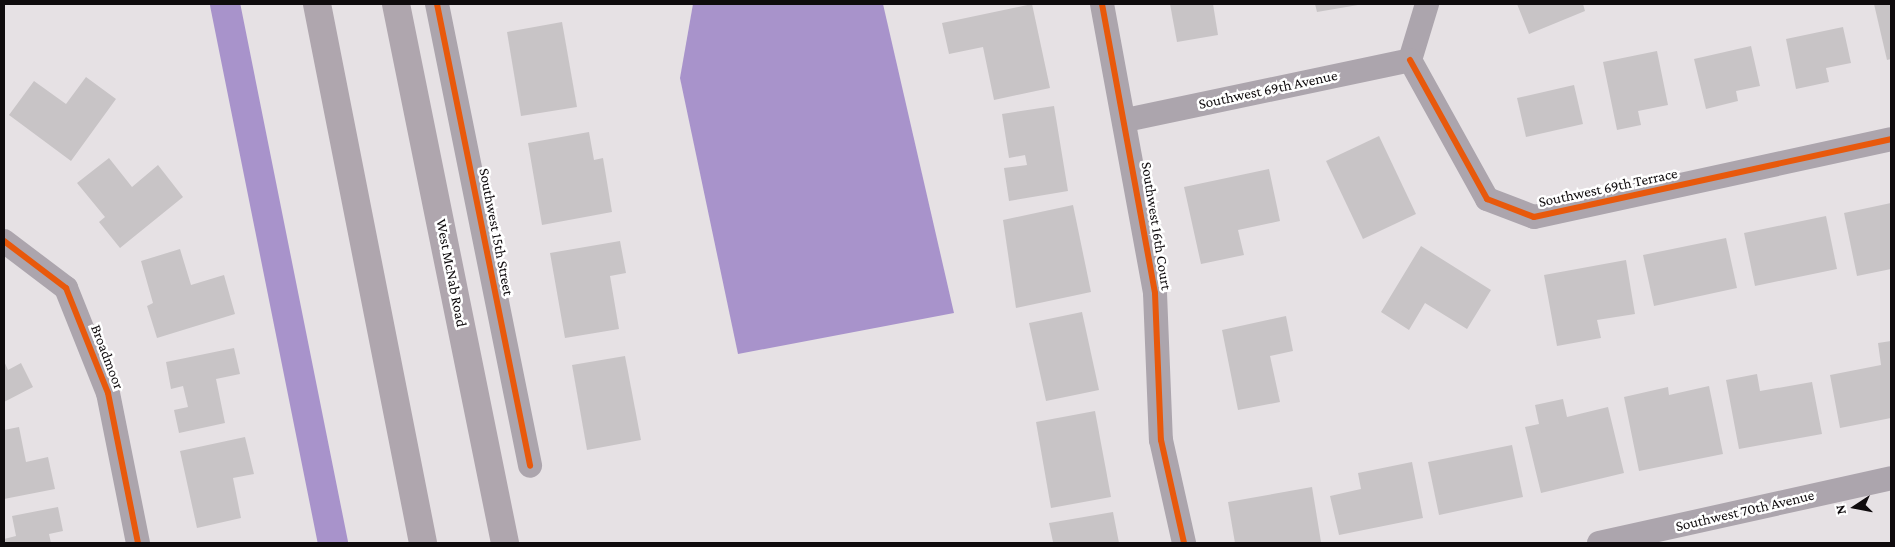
<!DOCTYPE html>
<html>
<head>
<meta charset="utf-8">
<style>
  body { margin:0 }
  #map { position:relative; width:1895px; height:547px; overflow:hidden; background:#e6e1e4; font-family:"Crimson Pro",serif }
  div>[style] { position:absolute }
  .water>* { inset:0; background:#a893cb }
  .canal>* { height:30px; margin:-15px; padding:0 15px; transform-origin:15px; border-radius:15px; background:#a893cb }
  .building>* { inset:0; background:#c8c4c6 }
  .street>* { height:24px; margin:-12px; padding:0 12px; transform-origin:12px; border-radius:12px; background:#aca5ad }
  .primary>* { height:28px; margin:-14px; padding:0 14px; transform-origin:14px; border-radius:14px; background:#afa6ae }
  .cycleway>* { height:6px; margin:-3px; padding:0 3px; transform-origin:3px; border-radius:3px; background:#e8590c }
  span { translate:-50% -50%; white-space:nowrap; text-align:center; line-height:1.15; -webkit-text-stroke:5px #fff; paint-order:stroke }
  .street-label { font-size:15px; color:#0f0b0d }
  .frame { position:absolute; inset:0; border:5px solid #0f0b0d; pointer-events:none }
  .north { position:absolute; left:1830px; top:482px; width:50px; height:50px; -webkit-text-stroke:4px #fff; paint-order:stroke; rotate:259deg; font-size:14px; font-weight:700; line-height:20px; text-align:center; color:#0f0b0d }
  .north::after { content:''; display:block; margin:auto; width:18px; height:22px; background:#0f0b0d; clip-path:polygon(50% 0,100% 100%,50% 72%,0 100%) }
</style>
</head>
<body>
<div id="map">
  <div class="water">
    <div style="clip-path:polygon(693px 4px,883px 4px,954px 313px,738px 354px,680px 78px)"></div>
  </div>
  <div class="canal">
    <div style="left:225px;top:4px;width:550px;rotate:78.67deg"></div>
  </div>
  <div class="building">
    <div style="clip-path:polygon(1032px 4px,1050px 88px,994px 100px,983px 47px,949px 54px,942px 23px)"></div>
    <div style="clip-path:polygon(1170px 4px,1213px 4px,1218px 35px,1177px 42px)"></div>
    <div style="clip-path:polygon(1315px 4px,1358px 4px,1358px 5px,1317px 12px)"></div>
    <div style="clip-path:polygon(1517px 4px,1583px 4px,1585px 11px,1529px 34px)"></div>
    <div style="clip-path:polygon(1874px 4px,1891px 4px,1891px 59px,1887px 60px)"></div>
    <div style="clip-path:polygon(562px 22px,577px 107px,521px 116px,507px 32px)"></div>
    <div style="clip-path:polygon(1843px 27px,1851px 63px,1826px 68px,1829px 82px,1796px 89px,1786px 39px)"></div>
    <div style="clip-path:polygon(1751px 46px,1760px 86px,1736px 91px,1738px 101px,1706px 109px,1694px 59px)"></div>
    <div style="clip-path:polygon(1657px 51px,1668px 105px,1638px 111px,1641px 125px,1617px 130px,1603px 62px)"></div>
    <div style="clip-path:polygon(86px 77px,116px 99px,71px 161px,9px 115px,34px 81px,66px 104px)"></div>
    <div style="clip-path:polygon(1574px 85px,1583px 124px,1526px 137px,1517px 98px)"></div>
    <div style="clip-path:polygon(1054px 106px,1068px 191px,1009px 201px,1004px 168px,1027px 165px,1025px 155px,1009px 158px,1002px 114px)"></div>
    <div style="clip-path:polygon(589px 132px,594px 160px,603px 158px,612px 212px,542px 225px,528px 143px)"></div>
    <div style="clip-path:polygon(1379px 136px,1416px 214px,1363px 239px,1326px 161px)"></div>
    <div style="clip-path:polygon(109px 158px,132px 187px,158px 165px,183px 197px,120px 248px,99px 222px,105px 217px,77px 183px)"></div>
    <div style="clip-path:polygon(1269px 169px,1280px 221px,1238px 230px,1244px 255px,1201px 264px,1184px 187px)"></div>
    <div style="clip-path:polygon(1891px 203px,1891px 269px,1857px 276px,1844px 213px)"></div>
    <div style="clip-path:polygon(1073px 205px,1091px 292px,1016px 308px,1003px 220px)"></div>
    <div style="clip-path:polygon(1826px 216px,1837px 269px,1755px 286px,1744px 233px)"></div>
    <div style="clip-path:polygon(1726px 238px,1737px 288px,1654px 306px,1643px 255px)"></div>
    <div style="clip-path:polygon(620px 241px,626px 273px,610px 276px,619px 329px,565px 338px,550px 253px)"></div>
    <div style="clip-path:polygon(1421px 246px,1491px 290px,1467px 329px,1425px 303px,1409px 330px,1381px 312px)"></div>
    <div style="clip-path:polygon(180px 249px,191px 285px,224px 275px,235px 314px,157px 338px,147px 306px,153px 303px,141px 261px)"></div>
    <div style="clip-path:polygon(1626px 260px,1635px 314px,1597px 320px,1601px 338px,1557px 346px,1544px 275px)"></div>
    <div style="clip-path:polygon(1082px 312px,1099px 390px,1046px 401px,1029px 323px)"></div>
    <div style="clip-path:polygon(1286px 316px,1293px 351px,1270px 356px,1280px 402px,1238px 410px,1222px 330px)"></div>
    <div style="clip-path:polygon(1891px 341px,1891px 418px,1840px 428px,1830px 375px,1881px 365px,1878px 343px)"></div>
    <div style="clip-path:polygon(234px 348px,240px 374px,216px 379px,225px 423px,179px 433px,174px 410px,188px 407px,183px 386px,171px 389px,166px 362px)"></div>
    <div style="clip-path:polygon(625px 356px,641px 440px,587px 450px,572px 365px)"></div>
    <div style="clip-path:polygon(4px 361px,8px 370px,21px 363px,33px 387px,4px 402px)"></div>
    <div style="clip-path:polygon(1757px 374px,1760px 391px,1812px 382px,1822px 434px,1739px 449px,1726px 380px)"></div>
    <div style="clip-path:polygon(1709px 386px,1723px 454px,1639px 471px,1624px 397px,1668px 387px,1669px 395px)"></div>
    <div style="clip-path:polygon(1563px 399px,1567px 417px,1608px 407px,1624px 473px,1541px 493px,1525px 427px,1539px 424px,1535px 405px)"></div>
    <div style="clip-path:polygon(1095px 411px,1111px 497px,1051px 508px,1036px 422px)"></div>
    <div style="clip-path:polygon(19px 427px,26px 462px,48px 457px,55px 489px,4px 499px,4px 430px)"></div>
    <div style="clip-path:polygon(245px 437px,254px 474px,233px 478px,241px 518px,197px 528px,180px 451px)"></div>
    <div style="clip-path:polygon(1512px 445px,1523px 497px,1439px 515px,1428px 462px)"></div>
    <div style="clip-path:polygon(1412px 462px,1423px 518px,1339px 535px,1330px 496px,1361px 489px,1358px 473px)"></div>
    <div style="clip-path:polygon(1312px 487px,1321px 542px,1235px 543px,1228px 502px)"></div>
    <div style="clip-path:polygon(58px 507px,63px 531px,49px 534px,51px 543px,4px 543px,4px 539px,16px 536px,12px 516px)"></div>
    <div style="clip-path:polygon(1113px 512px,1119px 543px,1049px 543px,1053px 542px,1049px 523px)"></div>
  </div>
  <div class="street">
    <div style="left:437px;top:4px;width:471px;rotate:78.6deg"></div>
    <div style="left:1102px;top:4px;width:294px;rotate:79.6deg"></div>
    <div style="left:1155px;top:293px;width:147px;rotate:87.7deg"></div>
    <div style="left:1161px;top:440px;width:106px;rotate:77.4deg"></div>
    <div style="left:1410px;top:60px;width:159px;rotate:61deg"></div>
    <div style="left:1487px;top:199px;width:50px;rotate:21deg"></div>
    <div style="left:1534px;top:217px;width:365px;rotate:-12.3deg"></div>
    <div style="left:1410px;top:60px;width:59px;rotate:-73.1deg"></div>
    <div style="left:1126px;top:120px;width:290px;rotate:-11.9deg"></div>
    <div style="left:4px;top:241px;width:78px;rotate:37.2deg"></div>
    <div style="left:66px;top:288px;width:113px;rotate:68.2deg"></div>
    <div style="left:108px;top:393px;width:153px;rotate:78.7deg"></div>
    <div style="left:1599px;top:543px;width:299px;rotate:-12.5deg"></div>
  </div>
  <div class="primary">
    <div style="left:317px;top:4px;width:549px;rotate:78.87deg"></div>
    <div style="left:396px;top:4px;width:550px;rotate:78.57deg"></div>
  </div>
  <div class="cycleway">
    <div style="left:437px;top:4px;width:471px;rotate:78.6deg"></div>
    <div style="left:1102px;top:4px;width:294px;rotate:79.6deg"></div>
    <div style="left:1155px;top:293px;width:147px;rotate:87.7deg"></div>
    <div style="left:1161px;top:440px;width:106px;rotate:77.4deg"></div>
    <div style="left:1410px;top:60px;width:159px;rotate:61deg"></div>
    <div style="left:1487px;top:199px;width:50px;rotate:21deg"></div>
    <div style="left:1534px;top:217px;width:365px;rotate:-12.3deg"></div>
    <div style="left:4px;top:241px;width:78px;rotate:37.2deg"></div>
    <div style="left:66px;top:288px;width:113px;rotate:68.2deg"></div>
    <div style="left:108px;top:393px;width:153px;rotate:78.7deg"></div>
  </div>
  <div class="street-label">
    <span style="left:1268px;top:90px;rotate:-12deg">Southwest 69th Avenue</span>
    <span style="left:1608px;top:188px;rotate:-12deg">Southwest 69th Terrace</span>
    <span style="left:1156px;top:226px;rotate:81deg">Southwest 16th Court</span>
    <span style="left:496px;top:232px;rotate:79deg">Southwest 15th Street</span>
    <span style="left:451px;top:273px;rotate:79deg">West McNab Road</span>
    <span style="left:107px;top:357px;rotate:69deg">Broadmoor</span>
    <span style="left:1745px;top:511px;rotate:-13deg">Southwest 70th Avenue</span>
  </div>
  <div class="frame"></div>
  <div class="north">N</div>
</div>
</body>
</html>
